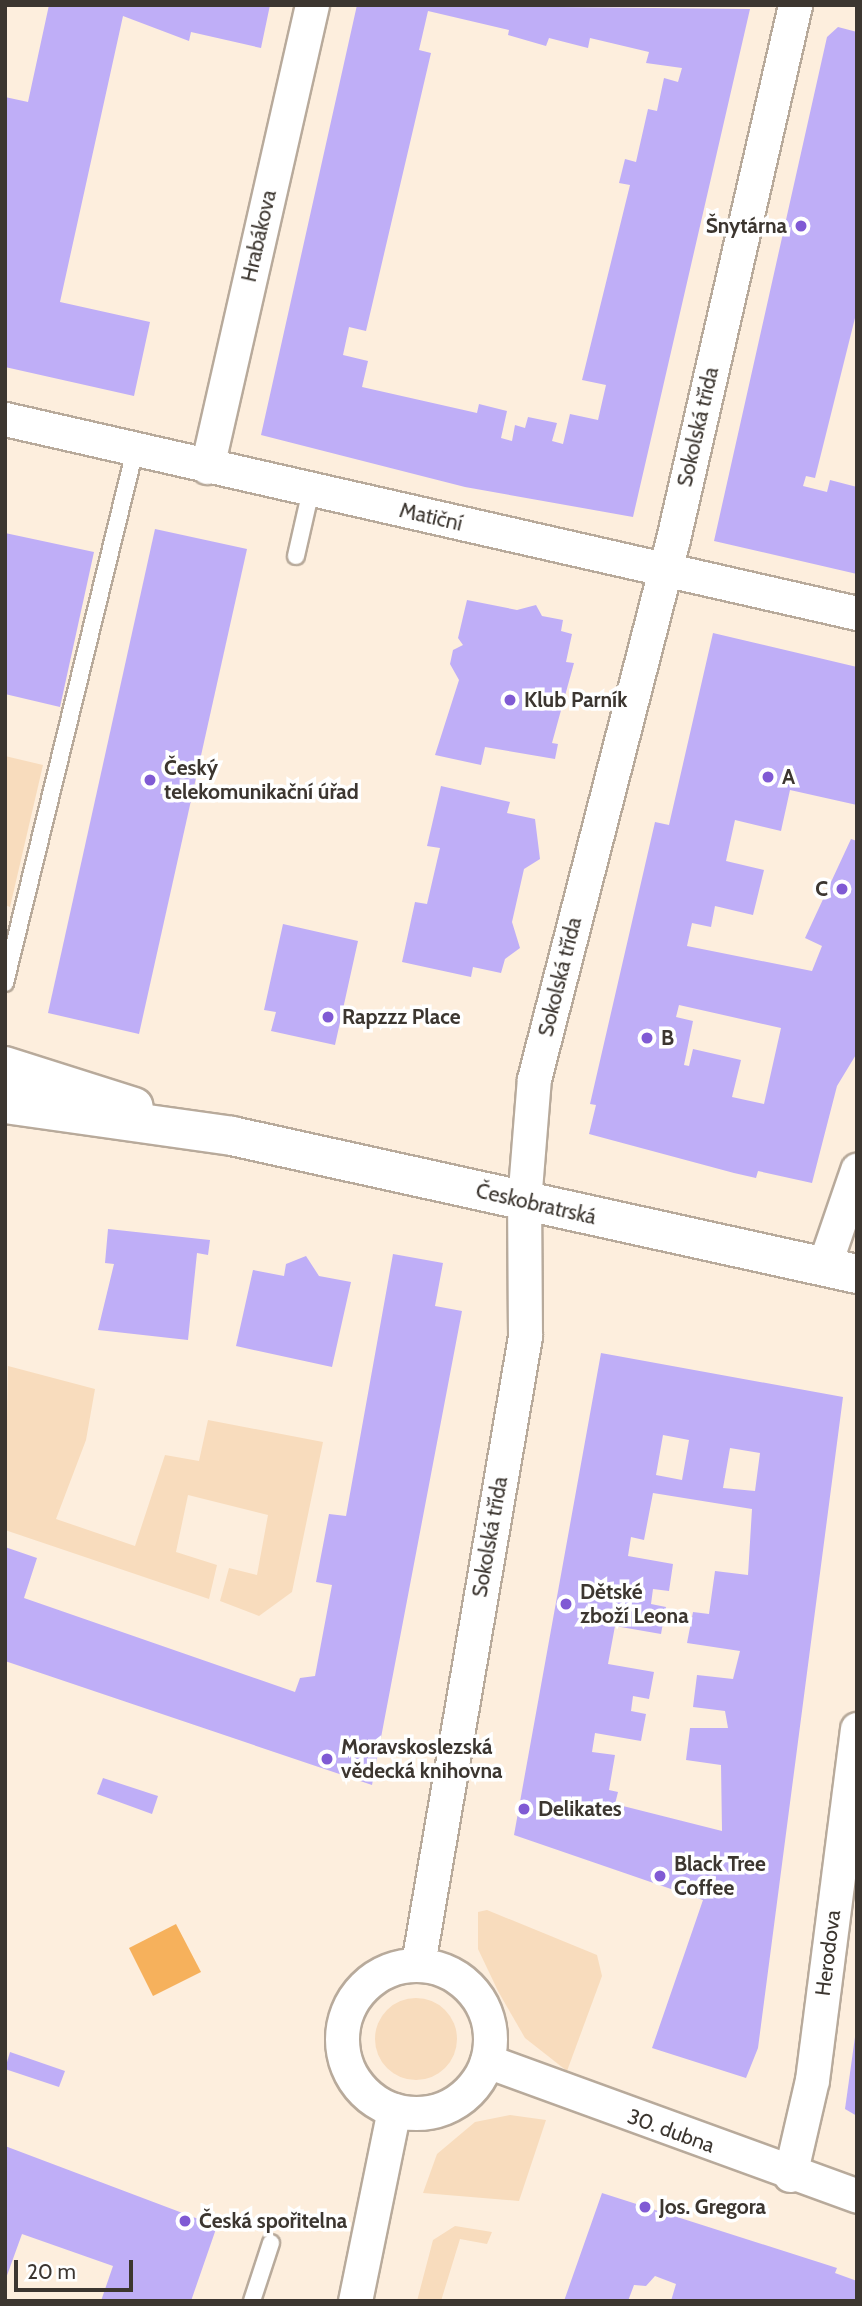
<!DOCTYPE html>
<html>
<head>
<meta charset="utf-8">
<style>
  body { margin:0 }
  #map { position:relative; width:862px; height:2306px; overflow:hidden; background:#fdeedd; font-family:Cabin,sans-serif }
  div>[style] { position:absolute }
  .green>* { inset:0; background:#f8dcbd }
  .round { border-radius:50% }
  .water>* { inset:0; background:#f6b15c }
  .building>* { inset:0; background:#bfaef7 }
  .roads { filter:drop-shadow(2px 0 #b8aa9b) drop-shadow(-2px 0 #b8aa9b) drop-shadow(0 2px #b8aa9b) drop-shadow(0 -2px #b8aa9b) }
  .lane>* { height:16px; margin:-8px; padding:0 8px; transform-origin:8px; border-radius:8px; background:#fff }
  .street>* { height:33px; margin:-16.5px; padding:0 16.5px; transform-origin:16.5px; border-radius:16.5px; background:#fff }
  .street>.ring { margin:-16.5px; padding:0; box-sizing:content-box; background:none; border:33px solid #fff; border-radius:50% }
  .secondary>* { height:38px; margin:-19px; padding:0 19px; transform-origin:19px; border-radius:19px; background:#fff }
  .dots>* { width:19px; height:19px; translate:-50% -50%; box-sizing:border-box; border:4px solid #fff; border-radius:50% }
  span { translate:-50% -50%; white-space:nowrap; text-align:center; line-height:1.15; -webkit-text-stroke:7px #fff; paint-order:stroke }
  .poi-label { font-size:21px; color:#3c3630; font-weight:700 }
  .right { translate:-100% -50%; text-align:right }
  .left { translate:0 -50%; text-align:left }
  .street-label { font-size:21px; color:#3c3630 }
  .frame { position:absolute; inset:0; border:7px solid #3c3630; pointer-events:none }
  .scale { position:absolute; left:14px; top:2260px; width:119px; height:32px; box-sizing:border-box; border:4px solid #3c3630; border-top:0; padding-left:9px; font-size:21px; line-height:24px; white-space:nowrap; color:#3c3630; -webkit-text-stroke:5px #fff; paint-order:stroke }
</style>
</head>
<body>
<div id="map">
  <div class="green">
    <div style="clip-path:polygon(5px 756px,43px 765px,10px 907px,5px 905px)"></div>
    <div style="clip-path:polygon(8px 1366px,95px 1389px,86px 1440px,56px 1519px,135px 1546px,165px 1455px,199px 1461px,208px 1420px,323px 1442px,292px 1592px,259px 1616px,220px 1601px,229px 1568px,257px 1575px,268px 1515px,188px 1495px,176px 1552px,217px 1565px,209px 1599px,5px 1530px)"></div>
    <div style="clip-path:polygon(487px 1910px,597px 1955px,602px 1976px,567px 2071px,525px 2038px,498px 1991px,478px 1949px,478px 1912px)"></div>
    <div class="round" style="left:375px;top:1998px;width:82px;height:82px"></div>
    <div style="clip-path:polygon(510px 2115px,546px 2120px,519px 2201px,423px 2193px,437px 2154px,475px 2122px)"></div>
    <div style="clip-path:polygon(455px 2226px,492px 2232px,487px 2244px,460px 2239px,441px 2301px,417px 2301px,433px 2240px)"></div>
  </div>
  <div class="water">
    <div style="clip-path:polygon(176px 1924px,201px 1972px,153px 1996px,129px 1948px)"></div>
  </div>
  <div class="building">
    <div style="clip-path:polygon(49px 5px,270px 5px,261px 48px,191px 32px,189px 41px,123px 16px,60px 302px,150px 322px,134px 396px,5px 367px,5px 97px,28px 102px)"></div>
    <div style="clip-path:polygon(evenodd,357px 5px,750px 9px,633px 517px,465px 487px,261px 435px,357px 5px,428px 11px,509px 30px,508px 35px,546px 46px,549px 38px,588px 48px,590px 38px,649px 52px,646px 63px,682px 68px,678px 82px,664px 78px,657px 111px,648px 109px,636px 162px,625px 159px,619px 183px,630px 185px,582px 380px,606px 385px,598px 420px,570px 414px,563px 444px,552px 441px,557px 423px,528px 417px,525px 428px,515px 425px,512px 441px,501px 438px,507px 411px,479px 404px,477px 413px,362px 387px,368px 361px,343px 355px,349px 327px,366px 331px,431px 53px,419px 50px,428px 11px)"></div>
    <div style="clip-path:polygon(838px 27px,857px 32px,857px 310px,815px 478px,806px 476px,803px 486px,827px 492px,830px 480px,857px 487px,857px 574px,714px 541px,827px 37px)"></div>
    <div style="clip-path:polygon(155px 529px,247px 549px,139px 1034px,48px 1013px)"></div>
    <div style="clip-path:polygon(5px 533px,94px 552px,60px 707px,5px 694px)"></div>
    <div style="clip-path:polygon(467px 600px,517px 610px,536px 605px,542px 616px,563px 620px,561px 631px,572px 634px,566px 662px,574px 663px,552px 743px,558px 744px,555px 759px,485px 747px,481px 765px,435px 755px,459px 680px,450px 664px,453px 650px,463px 645px,458px 638px)"></div>
    <div style="clip-path:polygon(evenodd,713px 633px,857px 667px,857px 805px,790px 790px,781px 831px,735px 820px,726px 861px,764px 870px,753px 915px,715px 906px,711px 927px,692px 923px,687px 946px,812px 971px,822px 946px,805px 938px,851px 839px,857px 841px,857px 1053px,837px 1086px,812px 1183px,758px 1171px,756px 1178px,734px 1173px,589px 1134px,596px 1105px,590px 1104px,655px 822px,669px 825px,713px 633px,679px 1005px,781px 1028px,764px 1104px,732px 1097px,741px 1060px,693px 1049px,689px 1066px,684px 1065px,693px 1021px,676px 1017px,679px 1005px)"></div>
    <div style="clip-path:polygon(441px 786px,510px 802px,507px 813px,535px 819px,540px 859px,524px 869px,512px 922px,520px 948px,505px 959px,501px 973px,473px 967px,471px 977px,402px 962px,415px 902px,427px 904px,440px 848px,427px 846px)"></div>
    <div style="clip-path:polygon(283px 924px,358px 941px,335px 1045px,271px 1031px,276px 1012px,264px 1010px)"></div>
    <div style="clip-path:polygon(108px 1229px,210px 1240px,208px 1255px,197px 1253px,188px 1340px,98px 1330px,114px 1264px,105px 1263px)"></div>
    <div style="clip-path:polygon(393px 1254px,443px 1263px,435px 1306px,462px 1311px,372px 1785px,5px 1661px,5px 1547px,37px 1558px,24px 1598px,295px 1692px,300px 1678px,315px 1676px,332px 1585px,316px 1582px,329px 1514px,346px 1516px)"></div>
    <div style="clip-path:polygon(306px 1256px,319px 1276px,351px 1282px,332px 1367px,236px 1346px,253px 1270px,284px 1276px,286px 1264px)"></div>
    <div style="clip-path:polygon(evenodd,601px 1353px,843px 1397px,758px 2048px,746px 2078px,652px 2048px,703px 1900px,514px 1835px,601px 1353px,663px 1435px,689px 1440px,682px 1480px,656px 1475px,663px 1435px,601px 1353px,730px 1448px,760px 1453px,755px 1491px,723px 1488px,730px 1448px,601px 1353px,653px 1493px,752px 1509px,748px 1575px,715px 1571px,709px 1614px,693px 1612px,687px 1643px,740px 1651px,733px 1679px,697px 1675px,693px 1707px,725px 1711px,728px 1728px,690px 1728px,686px 1760px,721px 1765px,722px 1831px,615px 1804px,618px 1792px,609px 1790px,615px 1755px,592px 1752px,595px 1733px,641px 1741px,646px 1714px,631px 1711px,633px 1696px,649px 1699px,654px 1672px,608px 1664px,615px 1626px,661px 1634px,666px 1607px,651px 1604px,653px 1589px,669px 1591px,673px 1564px,628px 1556px,631px 1537px,644px 1540px,653px 1493px)"></div>
    <div style="clip-path:polygon(103px 1778px,158px 1796px,152px 1814px,97px 1794px)"></div>
    <div style="clip-path:polygon(855px 2037px,857px 2037px,857px 2116px,845px 2109px)"></div>
    <div style="clip-path:polygon(10px 2052px,65px 2071px,59px 2087px,5px 2069px)"></div>
    <div style="clip-path:polygon(5px 2146px,217px 2226px,191px 2301px,101px 2301px,113px 2266px,22px 2234px,5px 2281px)"></div>
    <div style="clip-path:polygon(602px 2193px,837px 2268px,835px 2273px,857px 2281px,857px 2301px,671px 2301px,676px 2284px,655px 2276px,646px 2286px,634px 2285px,628px 2301px,564px 2301px)"></div>
  </div>
  <div class="roads">
    <div class="lane">
      <div style="left:296px;top:556px;width:68px;rotate:-77.2deg"></div>
      <div style="left:5px;top:983px;width:549px;rotate:-76.29deg"></div>
      <div style="left:252px;top:2301px;width:61px;rotate:-71.9deg"></div>
    </div>
    <div class="street">
      <div style="left:5px;top:419px;width:874px;rotate:12.83deg"></div>
      <div style="left:207px;top:467px;width:474px;rotate:-77.2deg"></div>
      <div style="left:824px;top:1266px;width:102px;rotate:-71deg"></div>
      <div style="left:418px;top:1964px;width:637px;rotate:-80.33deg"></div>
      <div style="left:525px;top:1336px;width:134px;rotate:-90.4deg"></div>
      <div style="left:524px;top:1202px;width:123px;rotate:-85.4deg"></div>
      <div style="left:534px;top:1079px;width:558px;rotate:-75.57deg"></div>
      <div style="left:673px;top:539px;width:548px;rotate:-77.13deg"></div>
      <div class="ring" style="left:342px;top:1965px;width:115px;height:115px"></div>
      <div style="left:487px;top:2061px;width:394px;rotate:20deg"></div>
      <div style="left:790px;top:2175px;width:98px;rotate:-77deg"></div>
      <div style="left:812px;top:2080px;width:354px;rotate:-82.7deg"></div>
      <div style="left:355px;top:2301px;width:195px;rotate:-78.5deg"></div>
    </div>
    <div class="secondary">
      <div style="left:5px;top:1066px;width:135px;rotate:17.6deg"></div>
      <div style="left:5px;top:1104px;width:229px;rotate:8deg"></div>
      <div style="left:232px;top:1136px;width:640px;rotate:12.45deg"></div>
    </div>
  </div>
  <div class="dots">
    <div style="left:801px;top:226px;background:#805ad4"></div>
    <div style="left:510px;top:700px;background:#805ad4"></div>
    <div style="left:768px;top:777px;background:#805ad4"></div>
    <div style="left:150px;top:780px;background:#805ad4"></div>
    <div style="left:842px;top:889px;background:#805ad4"></div>
    <div style="left:328px;top:1017px;background:#805ad4"></div>
    <div style="left:647px;top:1038px;background:#805ad4"></div>
    <div style="left:566px;top:1604px;background:#805ad4"></div>
    <div style="left:327px;top:1759px;background:#805ad4"></div>
    <div style="left:524px;top:1809px;background:#805ad4"></div>
    <div style="left:660px;top:1876px;background:#805ad4"></div>
    <div style="left:645px;top:2207px;background:#805ad4"></div>
    <div style="left:185px;top:2221px;background:#805ad4"></div>
  </div>
  <div class="poi-label">
    <span class="right" style="left:787px;top:226px">Šnytárna</span>
    <span class="left" style="left:524px;top:700px">Klub Parník</span>
    <span class="left" style="left:164px;top:780px">Český<br>telekomunikační úřad</span>
    <span class="left" style="left:782px;top:777px">A</span>
    <span class="right" style="left:828px;top:889px">C</span>
    <span class="left" style="left:342px;top:1017px">Rapzzz Place</span>
    <span class="left" style="left:661px;top:1038px">B</span>
    <span class="left" style="left:580px;top:1604px">Dětské<br>zboží Leona</span>
    <span class="left" style="left:341px;top:1759px">Moravskoslezská<br>vědecká knihovna</span>
    <span class="left" style="left:538px;top:1809px">Delikates</span>
    <span class="left" style="left:674px;top:1876px">Black Tree<br>Coffee</span>
    <span class="left" style="left:659px;top:2207px">Jos. Gregora</span>
    <span class="left" style="left:199px;top:2221px">Česká spořitelna</span>
  </div>
  <div class="street-label">
    <span style="left:259px;top:236px;rotate:-77deg">Hrabákova</span>
    <span style="left:698px;top:427px;rotate:-77deg">Sokolská třída</span>
    <span style="left:431px;top:517px;rotate:13deg">Matiční</span>
    <span style="left:560px;top:977px;rotate:-76deg">Sokolská třída</span>
    <span style="left:536px;top:1204px;rotate:13deg">Českobratrská</span>
    <span style="left:490px;top:1537px;rotate:-80deg">Sokolská třída</span>
    <span style="left:828px;top:1953px;rotate:-83deg">Herodova</span>
    <span style="left:671px;top:2131px;rotate:20deg">30. dubna</span>
  </div>
  <div class="frame"></div>
  <div class="scale">20 m</div>
</div>
</body>
</html>
